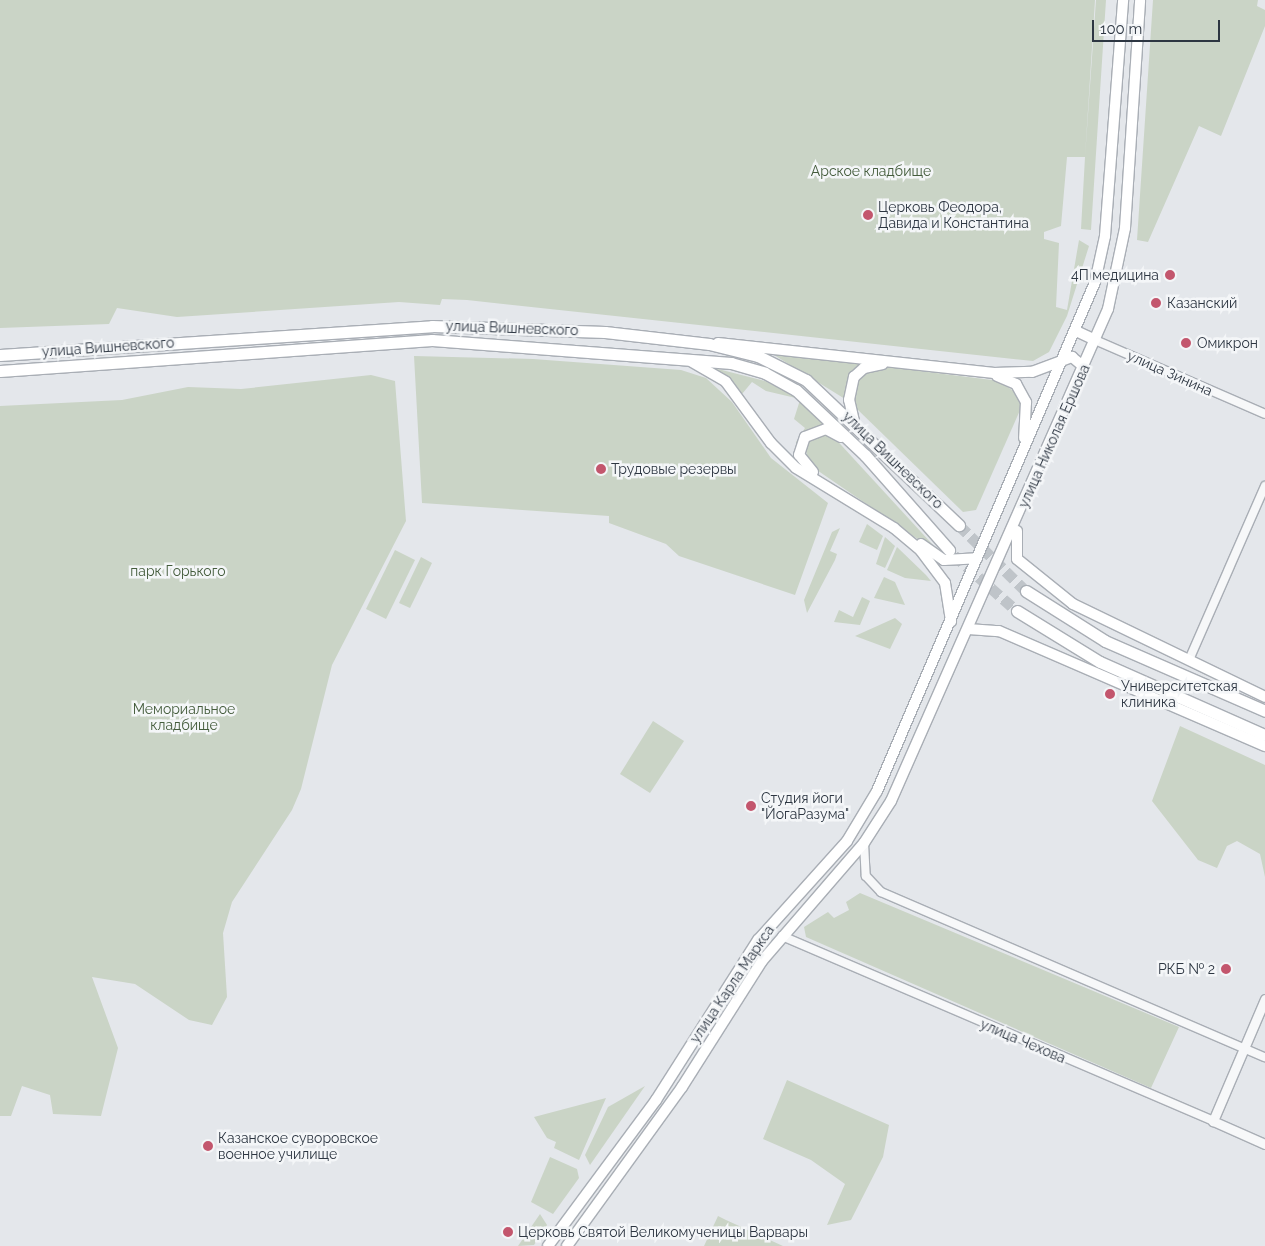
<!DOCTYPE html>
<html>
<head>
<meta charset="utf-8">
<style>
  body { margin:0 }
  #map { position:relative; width:1265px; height:1246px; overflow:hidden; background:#e4e7eb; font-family:Raleway,sans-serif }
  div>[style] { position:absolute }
  .green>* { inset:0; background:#cad4c6 }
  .primary-tunnel>* { height:11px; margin-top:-5.5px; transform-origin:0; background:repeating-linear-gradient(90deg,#bfc4c9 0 11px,transparent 0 16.5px) }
  .roads { filter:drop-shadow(1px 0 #a9aeb5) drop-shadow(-1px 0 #a9aeb5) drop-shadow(0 1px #a9aeb5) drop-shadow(0 -1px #a9aeb5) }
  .minor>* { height:8px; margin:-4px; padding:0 4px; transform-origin:4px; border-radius:4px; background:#f7f8f9 }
  .tertiary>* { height:9px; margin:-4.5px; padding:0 4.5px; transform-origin:4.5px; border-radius:4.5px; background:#f7f8f9 }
  .secondary>* { height:10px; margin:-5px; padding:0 5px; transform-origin:5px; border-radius:5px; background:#fff }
  .primary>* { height:11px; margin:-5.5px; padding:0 5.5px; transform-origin:5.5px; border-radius:5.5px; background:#fff }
  .dots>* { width:14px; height:14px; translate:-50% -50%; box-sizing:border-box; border:2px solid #f4f6f8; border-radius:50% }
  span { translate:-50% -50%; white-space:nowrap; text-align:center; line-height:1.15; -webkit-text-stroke:5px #f4f6f8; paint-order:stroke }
  .park-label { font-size:14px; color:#445c3c }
  .poi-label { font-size:14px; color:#2d3642 }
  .left { translate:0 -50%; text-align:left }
  .right { translate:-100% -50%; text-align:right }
  .street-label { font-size:14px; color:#2d3642 }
  .scale { position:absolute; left:1092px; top:20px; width:128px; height:22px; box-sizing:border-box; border:2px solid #2d3642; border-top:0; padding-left:6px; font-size:15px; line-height:18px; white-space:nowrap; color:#2d3642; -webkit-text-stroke:4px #f4f6f8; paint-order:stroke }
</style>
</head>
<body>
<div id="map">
  <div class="green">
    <div style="clip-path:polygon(0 0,1095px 0,1085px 157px,1096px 0,1106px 0,1091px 230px,1081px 229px,1085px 157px,1067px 157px,1061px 226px,1044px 232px,1044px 239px,1059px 243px,1056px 307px,1067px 310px,1079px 240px,1089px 246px,1067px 316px,1049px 352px,1033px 361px,467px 300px,442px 299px,440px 305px,399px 302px,177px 317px,117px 308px,109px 324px,0 328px)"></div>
    <div style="clip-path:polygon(1153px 0,1258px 0,1257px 6px,1265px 10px,1265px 26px,1221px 136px,1199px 126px,1148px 242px,1137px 240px)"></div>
    <div style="clip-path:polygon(766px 350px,871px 362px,851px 374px,845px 399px)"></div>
    <div style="clip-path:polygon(414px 356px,533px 359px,681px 370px,706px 378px,732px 402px,771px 458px,828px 503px,795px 595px,679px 556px,666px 544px,609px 523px,609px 516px,422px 503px)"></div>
    <div style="clip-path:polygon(880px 366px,1000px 381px,1021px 397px,1021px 408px,976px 510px,963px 512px,856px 408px,853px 398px,857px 377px)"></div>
    <div style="clip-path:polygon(714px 368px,765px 381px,800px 399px,766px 391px,752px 382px,742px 394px)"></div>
    <div style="clip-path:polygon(371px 375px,395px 381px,406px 521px,332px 665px,301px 789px,292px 810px,232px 902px,223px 933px,227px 997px,212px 1025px,189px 1020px,135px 984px,92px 977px,118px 1048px,101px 1116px,53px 1114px,50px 1095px,22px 1086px,11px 1116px,0 1116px,0 406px,122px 400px,188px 387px,241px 389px)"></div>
    <div style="clip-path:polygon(800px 400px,825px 424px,807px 431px,797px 452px,796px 442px,805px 428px,794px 419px)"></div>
    <div style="clip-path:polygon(831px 434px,944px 557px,811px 466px,804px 446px,813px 435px)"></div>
    <div style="clip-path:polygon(867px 524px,883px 536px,877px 550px,859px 542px)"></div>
    <div style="clip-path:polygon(840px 528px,830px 551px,837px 554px,835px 560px,807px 613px,804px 600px,832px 532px)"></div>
    <div style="clip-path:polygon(885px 537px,895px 546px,885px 568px,876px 564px)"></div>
    <div style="clip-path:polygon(897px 547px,926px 575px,931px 581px,905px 578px,887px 570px)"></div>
    <div style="clip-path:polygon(395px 550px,415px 560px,386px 619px,366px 609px)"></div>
    <div style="clip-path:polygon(421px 557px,432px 563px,410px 608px,399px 603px)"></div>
    <div style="clip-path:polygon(884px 577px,895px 582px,905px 605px,874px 598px)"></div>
    <div style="clip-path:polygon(862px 597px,870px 601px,860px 625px,834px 622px,839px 610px,853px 617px)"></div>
    <div style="clip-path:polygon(895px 618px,902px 624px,890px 649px,855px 636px)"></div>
    <div style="clip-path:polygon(653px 721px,684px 741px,650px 793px,620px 774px)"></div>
    <div style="clip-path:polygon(1180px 726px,1265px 765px,1265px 877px,1260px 854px,1237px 841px,1227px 846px,1217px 868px,1198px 860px,1152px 801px)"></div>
    <div style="clip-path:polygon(860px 893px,1179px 1027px,1151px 1088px,806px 937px,804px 927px,828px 912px,834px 918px,849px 910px,846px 902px)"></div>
    <div style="clip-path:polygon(787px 1080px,889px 1125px,883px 1157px,851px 1220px,827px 1225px,845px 1184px,811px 1160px,763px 1139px)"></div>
    <div style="clip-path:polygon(645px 1086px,590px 1165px,585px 1155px,608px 1107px)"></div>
    <div style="clip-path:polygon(606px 1098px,579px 1160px,554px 1148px,556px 1142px,547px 1138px,534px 1117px)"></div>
    <div style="clip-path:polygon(550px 1157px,577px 1169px,579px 1178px,553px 1214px,531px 1202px)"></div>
    <div style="clip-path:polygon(540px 1214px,547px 1225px,534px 1245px,518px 1246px)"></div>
    <div style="clip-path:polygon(718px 1216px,726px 1220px,783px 1246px,704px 1246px)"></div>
  </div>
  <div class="primary-tunnel">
    <div style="left:959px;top:525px;width:94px;rotate:44.6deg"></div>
    <div style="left:954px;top:555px;width:84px;rotate:41.6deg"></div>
  </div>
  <div class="roads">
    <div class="minor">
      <div style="left:1095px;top:340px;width:185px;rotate:23.5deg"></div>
      <div style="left:1189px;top:660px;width:190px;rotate:-66.4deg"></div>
      <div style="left:864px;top:843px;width:33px;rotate:87deg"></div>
      <div style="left:866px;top:876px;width:22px;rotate:47deg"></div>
      <div style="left:881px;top:892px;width:418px;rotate:23.3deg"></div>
      <div style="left:782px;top:936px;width:469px;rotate:23.2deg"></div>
    </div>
    <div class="tertiary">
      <div style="left:1265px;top:999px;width:133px;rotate:113.1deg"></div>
      <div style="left:1213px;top:1121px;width:57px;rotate:23.9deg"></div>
    </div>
    <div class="secondary">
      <div style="left:1076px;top:331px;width:21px;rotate:25deg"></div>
      <div style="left:718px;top:343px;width:278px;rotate:6.2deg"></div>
      <div style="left:994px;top:373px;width:38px;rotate:-2deg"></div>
      <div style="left:1032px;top:372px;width:43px;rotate:-20.6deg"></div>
      <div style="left:1072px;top:357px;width:16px;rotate:40deg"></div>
      <div style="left:692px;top:362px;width:39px;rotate:30deg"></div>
      <div style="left:726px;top:382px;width:76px;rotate:53.6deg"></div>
      <div style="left:771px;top:443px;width:35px;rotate:45deg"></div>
      <div style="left:796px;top:468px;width:115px;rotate:31.5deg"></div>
      <div style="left:894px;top:528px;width:35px;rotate:40deg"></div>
      <div style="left:921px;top:551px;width:40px;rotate:53deg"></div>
      <div style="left:945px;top:583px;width:39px;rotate:81deg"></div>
      <div style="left:997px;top:376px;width:21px;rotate:23deg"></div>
      <div style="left:1016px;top:384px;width:21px;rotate:61deg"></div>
      <div style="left:1026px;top:402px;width:36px;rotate:93deg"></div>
      <div style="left:854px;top:421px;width:22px;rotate:-103deg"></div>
      <div style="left:849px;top:400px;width:24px;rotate:-78deg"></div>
      <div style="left:854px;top:377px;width:13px;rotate:-42deg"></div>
      <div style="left:864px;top:368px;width:19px;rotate:-12deg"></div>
      <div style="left:813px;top:472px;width:22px;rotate:-129deg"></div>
      <div style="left:799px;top:455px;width:19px;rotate:-72deg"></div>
      <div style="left:805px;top:437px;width:22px;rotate:-21deg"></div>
      <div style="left:826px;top:429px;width:17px;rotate:28deg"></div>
      <div style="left:1017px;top:531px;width:28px;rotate:90deg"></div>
      <div style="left:1017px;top:559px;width:72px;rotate:38.8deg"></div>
      <div style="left:1073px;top:604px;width:213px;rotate:25.8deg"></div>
      <div style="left:921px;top:544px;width:28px;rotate:35deg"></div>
      <div style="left:944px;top:560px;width:33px;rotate:-3deg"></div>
      <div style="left:968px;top:629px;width:31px;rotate:4deg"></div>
      <div style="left:999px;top:631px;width:290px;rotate:23.4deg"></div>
      <div style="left:548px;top:1246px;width:182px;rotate:-53.5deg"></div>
      <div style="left:656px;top:1100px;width:190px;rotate:-57.5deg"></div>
      <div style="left:758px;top:940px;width:133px;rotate:-48deg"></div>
      <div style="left:847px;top:841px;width:58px;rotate:-59deg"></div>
      <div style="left:877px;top:791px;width:554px;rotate:-66.81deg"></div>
      <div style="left:1095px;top:282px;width:47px;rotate:-77.7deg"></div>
      <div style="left:1105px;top:236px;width:237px;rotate:-85.6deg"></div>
      <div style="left:567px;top:1246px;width:196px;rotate:-54.1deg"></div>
      <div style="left:682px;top:1087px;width:149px;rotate:-57.6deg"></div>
      <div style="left:762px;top:961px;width:156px;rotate:-49.2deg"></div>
      <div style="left:864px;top:843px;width:50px;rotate:-57.3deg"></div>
      <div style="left:891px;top:801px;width:538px;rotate:-66.2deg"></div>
      <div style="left:1108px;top:309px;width:83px;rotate:-78.1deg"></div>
      <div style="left:1125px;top:228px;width:228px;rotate:-86.2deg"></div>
    </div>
    <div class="primary">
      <div style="left:0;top:355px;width:433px;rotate:-3.8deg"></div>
      <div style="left:432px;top:326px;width:173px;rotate:2deg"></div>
      <div style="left:605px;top:332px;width:105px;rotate:6.6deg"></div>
      <div style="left:709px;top:344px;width:50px;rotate:13.8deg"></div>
      <div style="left:758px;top:356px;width:54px;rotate:26.6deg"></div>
      <div style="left:806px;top:380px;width:211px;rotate:43.5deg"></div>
      <div style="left:0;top:371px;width:433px;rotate:-4.1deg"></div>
      <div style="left:432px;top:340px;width:300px;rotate:4.4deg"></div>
      <div style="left:731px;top:363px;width:35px;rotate:16deg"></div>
      <div style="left:765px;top:373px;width:35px;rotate:29deg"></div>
      <div style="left:796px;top:390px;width:95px;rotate:43.3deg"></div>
      <div style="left:865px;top:455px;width:127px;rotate:48.5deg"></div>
      <div style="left:1026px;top:591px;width:93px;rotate:32.3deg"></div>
      <div style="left:1105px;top:641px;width:175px;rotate:23.6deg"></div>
      <div style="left:1017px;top:611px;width:97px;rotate:31.6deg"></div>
      <div style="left:1100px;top:662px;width:180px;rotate:23.9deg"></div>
    </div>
  </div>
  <div class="dots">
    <div style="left:868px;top:215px;background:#c3566d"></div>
    <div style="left:1170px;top:275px;background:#c3566d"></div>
    <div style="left:1156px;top:303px;background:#c3566d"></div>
    <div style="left:1186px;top:343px;background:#c3566d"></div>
    <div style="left:601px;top:469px;background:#c3566d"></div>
    <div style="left:1110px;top:694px;background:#c3566d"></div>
    <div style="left:751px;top:806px;background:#c3566d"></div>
    <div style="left:1226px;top:969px;background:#c3566d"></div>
    <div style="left:208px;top:1146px;background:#c3566d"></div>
    <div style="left:508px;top:1232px;background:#c3566d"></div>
  </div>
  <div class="park-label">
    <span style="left:871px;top:171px">Арское кладбище</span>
    <span style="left:178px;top:571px">парк Горького</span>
    <span style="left:184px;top:717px">Мемориальное<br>кладбище</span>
  </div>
  <div class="poi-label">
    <span class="left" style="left:878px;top:215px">Церковь Феодора,<br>Давида и Константина</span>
    <span class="right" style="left:1159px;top:275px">4П медицина</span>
    <span class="left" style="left:1167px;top:303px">Казанский</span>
    <span class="left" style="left:1197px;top:343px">Омикрон</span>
    <span class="left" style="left:611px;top:469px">Трудовые резервы</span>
    <span class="left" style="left:1121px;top:694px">Университетская<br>клиника</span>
    <span class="left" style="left:761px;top:806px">Студия йоги<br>"ЙогаРазума"</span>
    <span class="right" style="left:1215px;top:969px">РКБ № 2</span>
    <span class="left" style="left:218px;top:1146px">Казанское суворовское<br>военное училище</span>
    <span class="left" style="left:518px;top:1232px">Церковь Святой Великомученицы Варвары</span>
  </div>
  <div class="street-label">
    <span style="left:512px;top:328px;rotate:2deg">улица Вишневского</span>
    <span style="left:108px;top:347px;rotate:-4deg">улица Вишневского</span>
    <span style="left:1170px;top:373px;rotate:24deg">улица Зинина</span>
    <span style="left:1054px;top:436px;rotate:-66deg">улица Николая Ершова</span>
    <span style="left:893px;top:460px;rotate:44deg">улица Вишневского</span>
    <span style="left:732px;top:984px;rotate:-56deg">улица Карла Маркса</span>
    <span style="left:1023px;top:1041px;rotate:23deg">улица Чехова</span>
  </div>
  <div class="scale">100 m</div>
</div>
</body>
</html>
